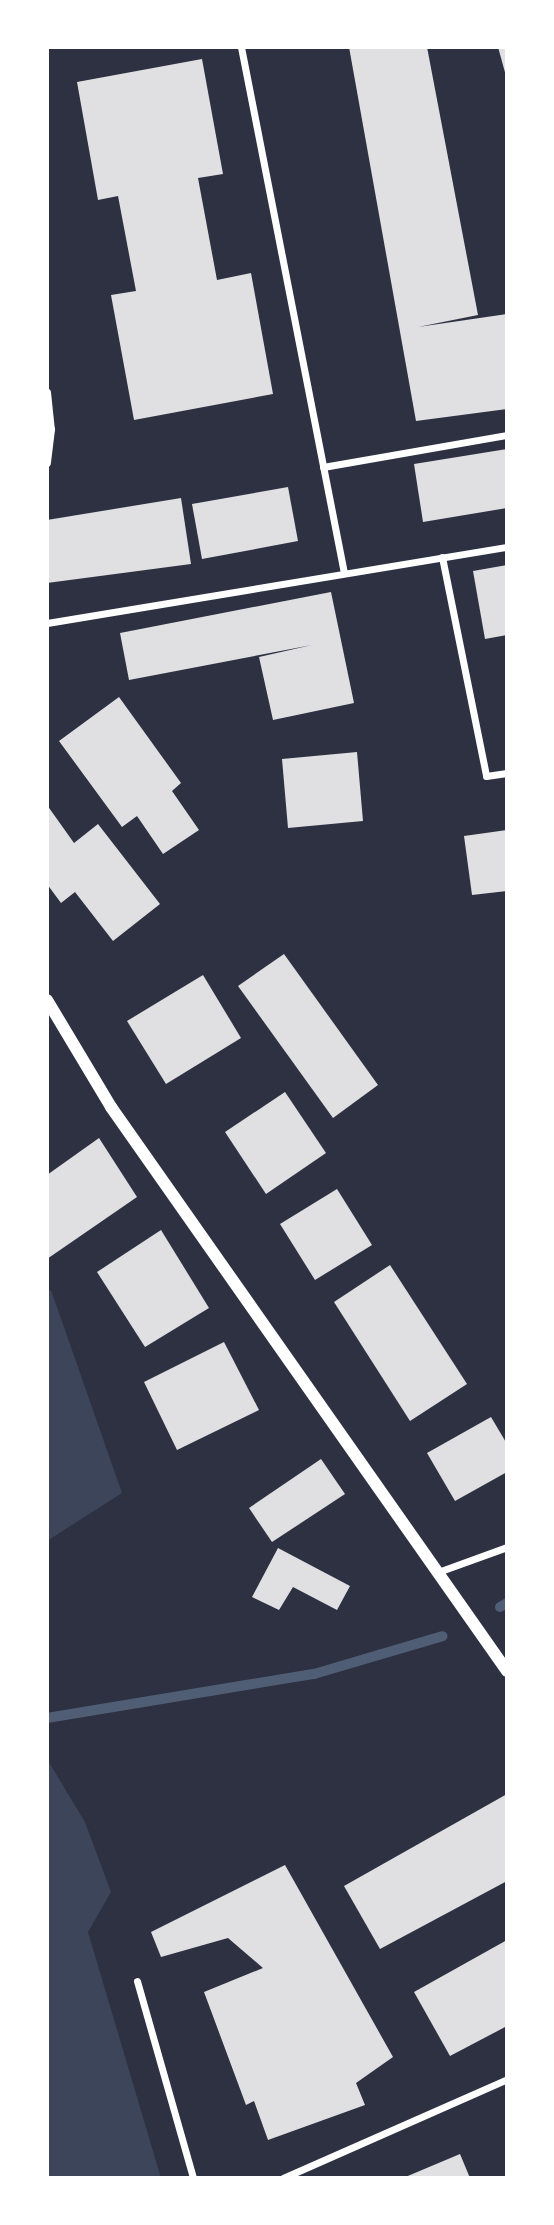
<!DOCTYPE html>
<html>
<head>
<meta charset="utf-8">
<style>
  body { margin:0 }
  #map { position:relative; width:554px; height:2225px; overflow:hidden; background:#2d3142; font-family:"Exo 2",sans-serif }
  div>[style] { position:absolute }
  .green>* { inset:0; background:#3c4559 }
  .stream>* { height:10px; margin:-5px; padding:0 5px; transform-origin:5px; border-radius:5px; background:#4f5d75 }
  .building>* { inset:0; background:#e0e0e3 }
  .minor>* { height:7px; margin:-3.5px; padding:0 3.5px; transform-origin:3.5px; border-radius:3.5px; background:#fff }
  .tertiary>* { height:12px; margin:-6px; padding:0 6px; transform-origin:6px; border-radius:6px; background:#fff }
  span { translate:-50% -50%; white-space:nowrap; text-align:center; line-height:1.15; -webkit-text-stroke:6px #fff; paint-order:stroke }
  .frame { position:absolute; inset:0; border:49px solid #fff; pointer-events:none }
</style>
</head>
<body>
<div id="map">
  <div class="green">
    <div style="clip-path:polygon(51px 1290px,122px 1493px,47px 1541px,47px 1293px)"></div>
    <div style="clip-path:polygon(47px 1759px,85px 1822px,111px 1892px,88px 1932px,161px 2178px,47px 2178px)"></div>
  </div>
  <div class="stream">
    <div style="left:500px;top:1607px;width:8px;rotate:-30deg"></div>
    <div style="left:47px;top:1718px;width:271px;rotate:-9.4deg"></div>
    <div style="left:314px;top:1674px;width:134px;rotate:-16.4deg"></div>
  </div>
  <div class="building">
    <div style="clip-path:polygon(349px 47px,427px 47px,478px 315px,418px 327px,507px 314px,507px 409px,416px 421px)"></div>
    <div style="clip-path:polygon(498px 47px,507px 47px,507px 76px,506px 76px)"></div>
    <div style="clip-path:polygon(202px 59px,223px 174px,198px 178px,217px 280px,251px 273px,273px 394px,134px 420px,111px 295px,136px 291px,118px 196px,98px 200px,77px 82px)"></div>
    <div style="clip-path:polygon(507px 449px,507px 508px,423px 522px,414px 464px)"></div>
    <div style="clip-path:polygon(288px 487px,298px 541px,202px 559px,192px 504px)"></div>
    <div style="clip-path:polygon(181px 498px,191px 564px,47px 583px,47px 520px)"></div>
    <div style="clip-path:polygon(507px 565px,507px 635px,485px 639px,473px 571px)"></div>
    <div style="clip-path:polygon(331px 592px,354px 703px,273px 720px,259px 657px,312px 645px,129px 680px,120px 633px)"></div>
    <div style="clip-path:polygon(119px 697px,181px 783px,172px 791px,199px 830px,163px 854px,137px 816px,122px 827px,59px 741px)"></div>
    <div style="clip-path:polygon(357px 752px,363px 821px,288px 828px,282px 759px)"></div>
    <div style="clip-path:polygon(47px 805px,74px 843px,98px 824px,160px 904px,113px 941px,75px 892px,61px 903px,47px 884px)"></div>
    <div style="clip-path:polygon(507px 830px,507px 891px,472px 895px,464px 836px)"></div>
    <div style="clip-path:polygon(284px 954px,378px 1085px,333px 1118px,238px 986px)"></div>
    <div style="clip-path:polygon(203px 975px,241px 1038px,166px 1084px,127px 1021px)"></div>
    <div style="clip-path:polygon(285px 1092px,326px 1153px,266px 1194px,225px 1132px)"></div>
    <div style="clip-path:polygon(99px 1138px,137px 1197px,47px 1259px,47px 1175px)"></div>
    <div style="clip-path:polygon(337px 1189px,372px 1245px,315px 1280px,280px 1224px)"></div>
    <div style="clip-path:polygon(161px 1230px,209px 1308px,145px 1347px,97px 1272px)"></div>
    <div style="clip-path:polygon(390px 1265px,467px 1384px,410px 1421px,334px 1302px)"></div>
    <div style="clip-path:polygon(224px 1342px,259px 1410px,177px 1450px,144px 1382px)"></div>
    <div style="clip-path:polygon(491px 1417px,507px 1444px,507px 1472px,455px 1501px,427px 1453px)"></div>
    <div style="clip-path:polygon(321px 1459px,345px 1494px,272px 1542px,249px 1508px)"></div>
    <div style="clip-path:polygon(278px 1548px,350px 1586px,337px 1610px,293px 1587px,279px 1610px,252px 1597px)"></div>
    <div style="clip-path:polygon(507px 1794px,507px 1881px,380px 1949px,344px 1886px)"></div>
    <div style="clip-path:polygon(285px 1865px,393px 2057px,356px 2083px,365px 2105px,268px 2140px,254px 2101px,246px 2105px,204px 1992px,263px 1968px,228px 1938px,161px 1957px,151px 1932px)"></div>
    <div style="clip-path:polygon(507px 1940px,507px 2026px,450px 2056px,414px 1992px)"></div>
    <div style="clip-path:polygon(460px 2154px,470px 2178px,403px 2178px)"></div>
  </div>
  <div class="minor">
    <div style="left:241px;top:47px;width:536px;rotate:78.92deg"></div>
    <div style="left:47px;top:392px;width:37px;rotate:84deg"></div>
    <div style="left:51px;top:429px;width:34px;rotate:97deg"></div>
    <div style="left:323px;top:467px;width:187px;rotate:-9.9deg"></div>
    <div style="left:442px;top:557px;width:223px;rotate:78.6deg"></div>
    <div style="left:486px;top:776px;width:21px;rotate:-8deg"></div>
    <div style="left:47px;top:623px;width:466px;rotate:-9.4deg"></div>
    <div style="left:438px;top:1572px;width:73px;rotate:-19.9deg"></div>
    <div style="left:137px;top:1981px;width:205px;rotate:74.1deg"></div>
    <div style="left:283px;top:2178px;width:245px;rotate:-23.8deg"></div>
  </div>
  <div class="tertiary">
    <div style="left:47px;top:1000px;width:125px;rotate:59.1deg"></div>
    <div style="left:111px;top:1107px;width:689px;rotate:54.93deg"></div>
  </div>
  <div class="frame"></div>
</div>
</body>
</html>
